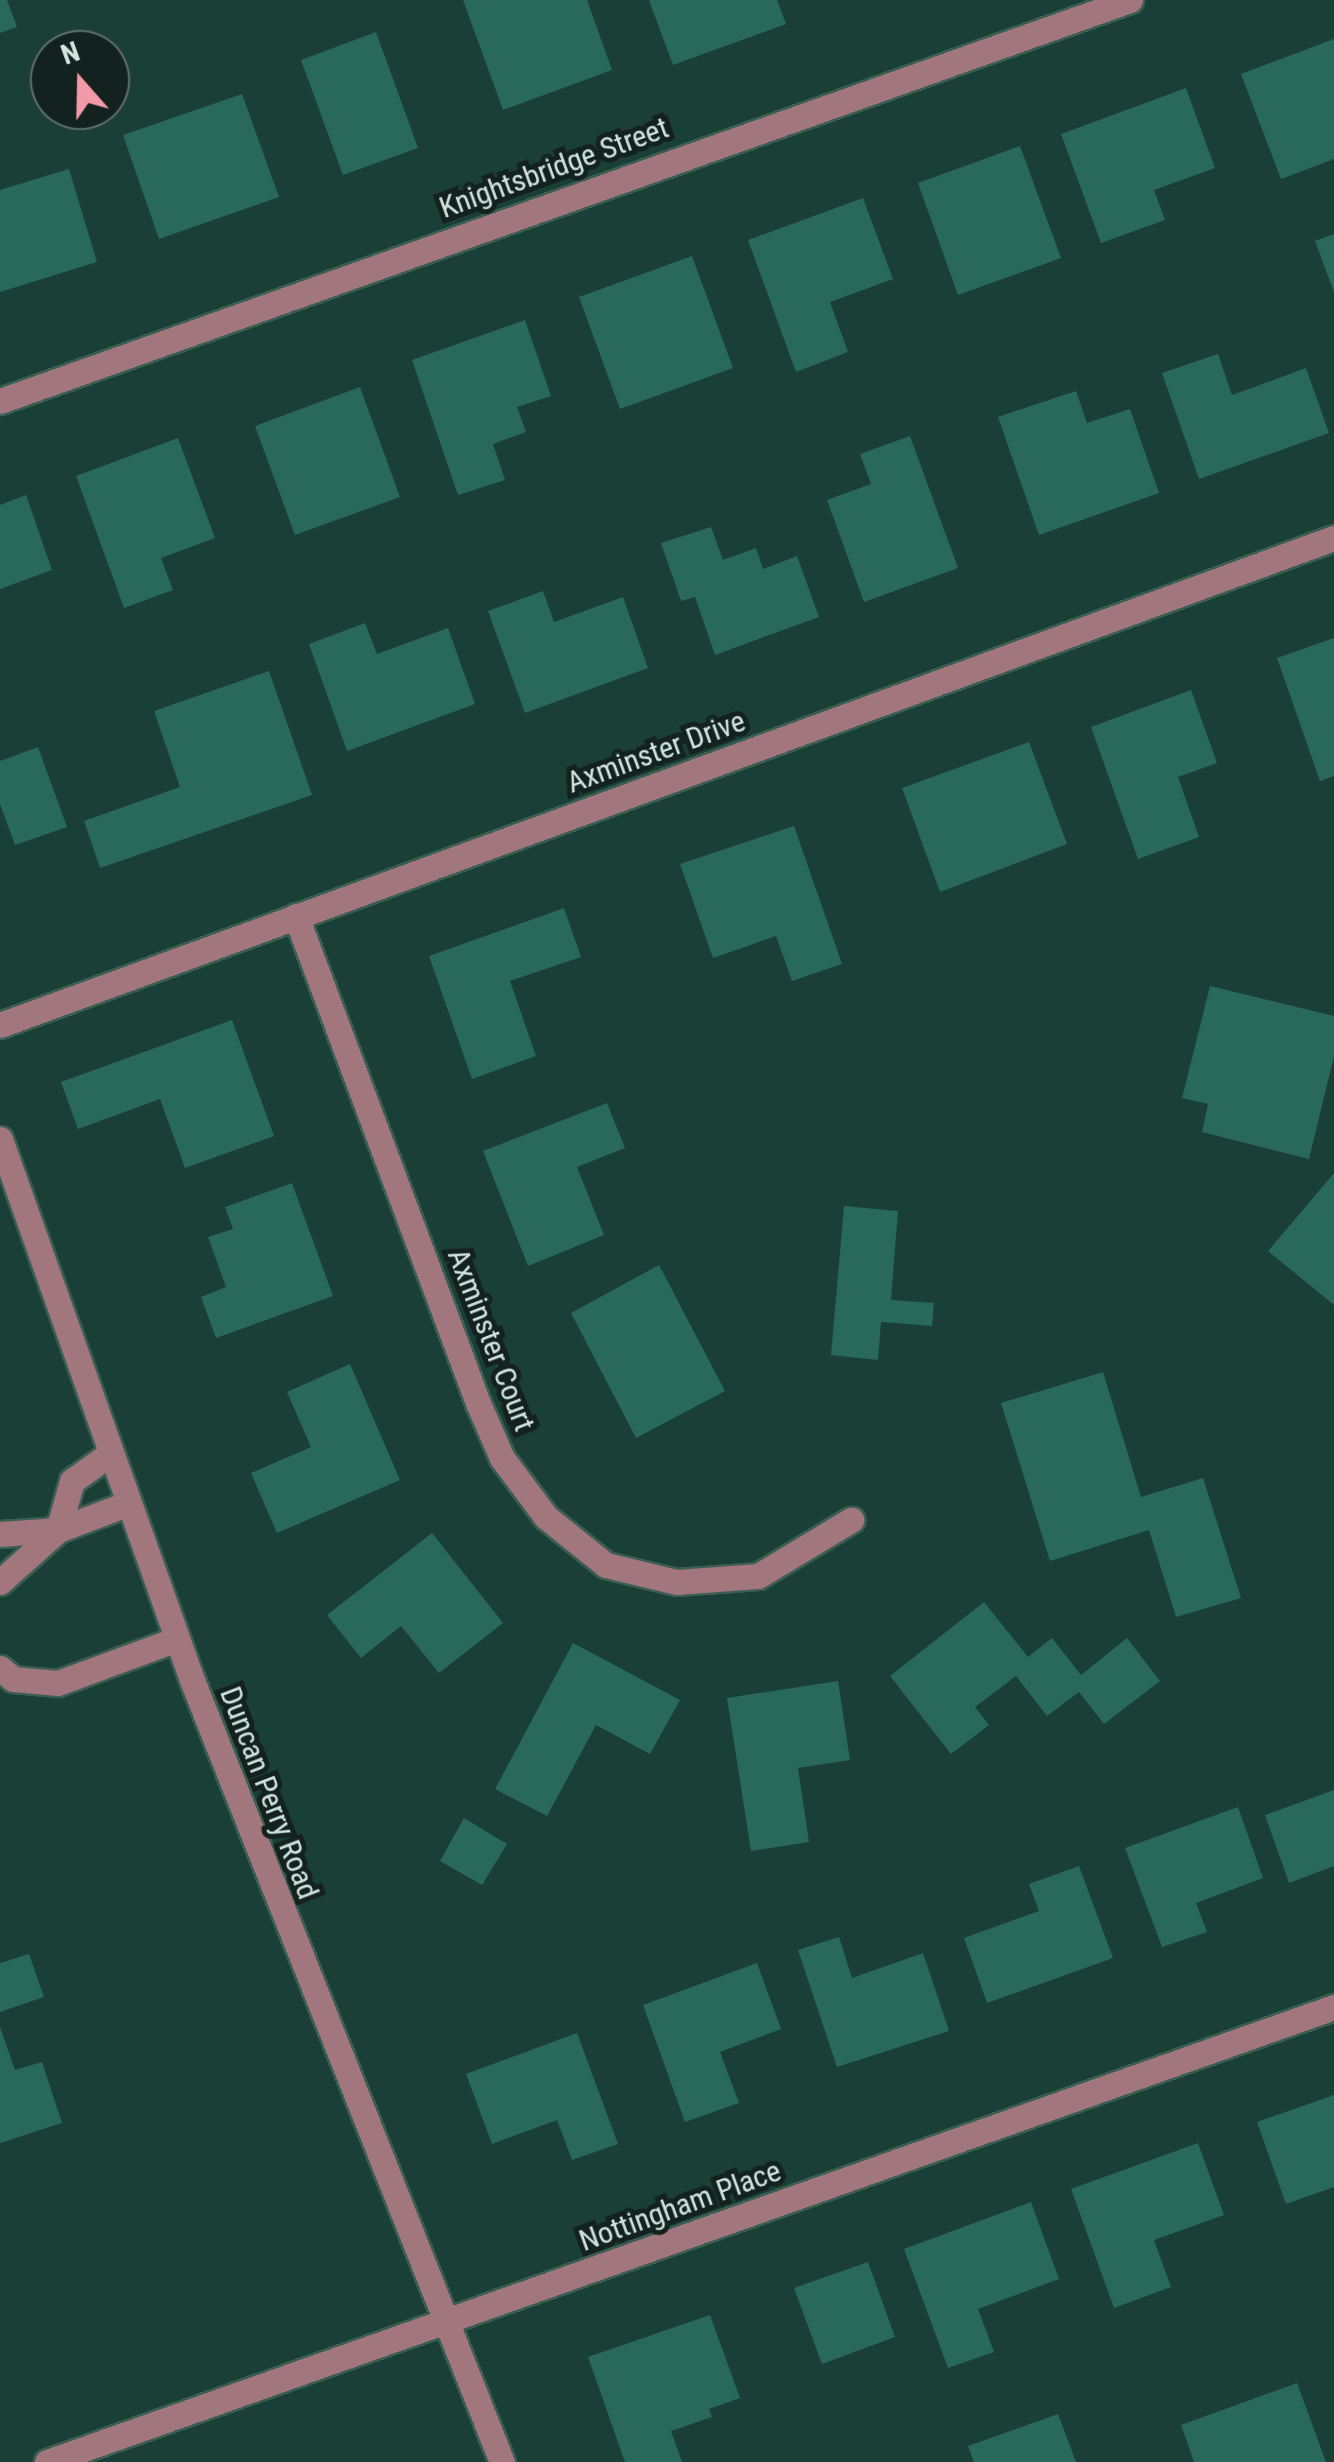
<!DOCTYPE html>
<html>
<head>
<meta charset="utf-8">
<style>
  body { margin:0 }
  #map { position:relative; width:1334px; height:2462px; overflow:hidden; background:#1a3f36; font-family:"Roboto Condensed",sans-serif }
  div>[style] { position:absolute }
  .building>* { inset:0; background:#29695a }
  .roads { filter:drop-shadow(2px 0 #3b5d54) drop-shadow(-2px 0 #3b5d54) drop-shadow(0 2px #3b5d54) drop-shadow(0 -2px #3b5d54) }
  .minor>* { height:25px; margin:-12.5px; padding:0 12.5px; transform-origin:12.5px; border-radius:12.5px; background:#a1777d }
  span { translate:-50% -50%; white-space:nowrap; text-align:center; line-height:1.15; -webkit-text-stroke:10px #13221e; paint-order:stroke }
  .street-label { font-size:30px; color:#d1e5df }
  .north { position:absolute; left:30px; top:30px; width:100px; height:100px; box-sizing:border-box; background:#13221e; border:2px solid #5f706b; border-radius:50%; rotate:340deg; font-size:28px; font-weight:700; line-height:40px; text-align:center; color:#d1e5df }
  .north::after { content:''; display:block; margin:auto; width:35px; height:45px; background:#f39aa9; clip-path:polygon(50% 0,100% 100%,50% 72%,0 100%) }
</style>
</head>
<body>
<div id="map">
  <div class="building">
    <div style="clip-path:polygon(0 0,7px 0,17px 27px,0 33px)"></div>
    <div style="clip-path:polygon(463px 0,587px 0,612px 70px,503px 110px)"></div>
    <div style="clip-path:polygon(649px 0,777px 0,786px 24px,673px 65px)"></div>
    <div style="clip-path:polygon(376px 32px,418px 148px,343px 175px,301px 60px)"></div>
    <div style="clip-path:polygon(1334px 39px,1334px 159px,1281px 179px,1241px 74px)"></div>
    <div style="clip-path:polygon(1186px 88px,1215px 168px,1154px 190px,1165px 220px,1101px 243px,1061px 134px)"></div>
    <div style="clip-path:polygon(242px 94px,279px 197px,159px 239px,123px 135px)"></div>
    <div style="clip-path:polygon(1020px 146px,1061px 258px,958px 295px,918px 183px)"></div>
    <div style="clip-path:polygon(69px 169px,97px 262px,0 292px,0 190px)"></div>
    <div style="clip-path:polygon(863px 198px,893px 279px,830px 302px,848px 352px,796px 372px,748px 240px)"></div>
    <div style="clip-path:polygon(1334px 234px,1334px 292px,1315px 241px)"></div>
    <div style="clip-path:polygon(692px 256px,733px 368px,620px 409px,579px 297px)"></div>
    <div style="clip-path:polygon(525px 320px,551px 396px,517px 407px,526px 432px,493px 444px,505px 480px,458px 495px,412px 360px)"></div>
    <div style="clip-path:polygon(1218px 354px,1232px 395px,1306px 368px,1329px 433px,1199px 479px,1162px 373px)"></div>
    <div style="clip-path:polygon(360px 387px,400px 497px,295px 535px,255px 426px)"></div>
    <div style="clip-path:polygon(1076px 391px,1087px 423px,1130px 409px,1159px 493px,1039px 535px,998px 417px)"></div>
    <div style="clip-path:polygon(910px 436px,958px 568px,864px 602px,827px 500px,871px 484px,860px 454px)"></div>
    <div style="clip-path:polygon(178px 438px,215px 538px,161px 558px,173px 590px,124px 608px,76px 476px)"></div>
    <div style="clip-path:polygon(26px 495px,52px 570px,0 589px,0 505px)"></div>
    <div style="clip-path:polygon(711px 527px,723px 560px,756px 548px,763px 569px,797px 556px,819px 617px,715px 655px,695px 597px,681px 601px,661px 543px)"></div>
    <div style="clip-path:polygon(543px 591px,554px 622px,623px 597px,648px 668px,525px 713px,488px 611px)"></div>
    <div style="clip-path:polygon(365px 623px,377px 654px,448px 628px,475px 704px,347px 751px,309px 644px)"></div>
    <div style="clip-path:polygon(1334px 638px,1334px 776px,1320px 781px,1277px 658px)"></div>
    <div style="clip-path:polygon(269px 671px,312px 795px,100px 868px,84px 821px,180px 787px,154px 711px)"></div>
    <div style="clip-path:polygon(1191px 690px,1217px 763px,1178px 777px,1199px 837px,1138px 859px,1091px 727px)"></div>
    <div style="clip-path:polygon(1029px 742px,1067px 844px,940px 892px,902px 788px)"></div>
    <div style="clip-path:polygon(38px 747px,67px 827px,15px 845px,0 804px,0 761px)"></div>
    <div style="clip-path:polygon(794px 826px,842px 964px,792px 981px,776px 936px,713px 958px,680px 864px)"></div>
    <div style="clip-path:polygon(564px 908px,581px 957px,510px 981px,536px 1056px,472px 1079px,429px 956px)"></div>
    <div style="clip-path:polygon(1210px 986px,1334px 1016px,1334px 1056px,1309px 1159px,1202px 1132px,1208px 1104px,1182px 1098px)"></div>
    <div style="clip-path:polygon(232px 1020px,274px 1136px,185px 1168px,160px 1099px,78px 1129px,61px 1082px)"></div>
    <div style="clip-path:polygon(607px 1103px,625px 1148px,577px 1167px,604px 1235px,528px 1266px,483px 1151px)"></div>
    <div style="clip-path:polygon(1334px 1173px,1334px 1305px,1268px 1251px)"></div>
    <div style="clip-path:polygon(292px 1183px,333px 1296px,216px 1338px,201px 1297px,226px 1287px,208px 1237px,233px 1229px,225px 1207px)"></div>
    <div style="clip-path:polygon(844px 1206px,898px 1211px,891px 1300px,934px 1303px,932px 1326px,881px 1322px,878px 1360px,831px 1355px)"></div>
    <div style="clip-path:polygon(659px 1265px,725px 1391px,636px 1438px,571px 1313px)"></div>
    <div style="clip-path:polygon(350px 1364px,400px 1480px,277px 1533px,251px 1473px,311px 1447px,287px 1392px)"></div>
    <div style="clip-path:polygon(1103px 1372px,1141px 1497px,1203px 1478px,1241px 1598px,1176px 1617px,1149px 1530px,1050px 1561px,1001px 1403px)"></div>
    <div style="clip-path:polygon(432px 1533px,503px 1623px,439px 1673px,401px 1626px,361px 1658px,327px 1615px)"></div>
    <div style="clip-path:polygon(984px 1602px,1028px 1657px,1052px 1638px,1081px 1675px,1127px 1638px,1160px 1681px,1104px 1724px,1079px 1692px,1047px 1716px,1016px 1676px,975px 1707px,989px 1725px,951px 1754px,890px 1676px)"></div>
    <div style="clip-path:polygon(573px 1643px,680px 1700px,650px 1754px,596px 1725px,547px 1816px,495px 1789px)"></div>
    <div style="clip-path:polygon(838px 1681px,850px 1760px,798px 1768px,809px 1842px,751px 1851px,727px 1698px)"></div>
    <div style="clip-path:polygon(1334px 1790px,1334px 1866px,1289px 1883px,1265px 1815px)"></div>
    <div style="clip-path:polygon(1238px 1807px,1263px 1878px,1196px 1903px,1207px 1932px,1162px 1947px,1125px 1848px)"></div>
    <div style="clip-path:polygon(464px 1818px,507px 1844px,482px 1885px,440px 1861px)"></div>
    <div style="clip-path:polygon(1079px 1866px,1113px 1958px,987px 2003px,964px 1938px,1039px 1911px,1029px 1884px)"></div>
    <div style="clip-path:polygon(839px 1937px,852px 1978px,923px 1953px,949px 2031px,837px 2067px,798px 1950px)"></div>
    <div style="clip-path:polygon(29px 1954px,44px 1997px,0 2012px,0 1963px)"></div>
    <div style="clip-path:polygon(757px 1963px,781px 2029px,720px 2052px,739px 2103px,685px 2122px,643px 2005px)"></div>
    <div style="clip-path:polygon(0 2027px,15px 2070px,42px 2062px,62px 2123px,0 2143px)"></div>
    <div style="clip-path:polygon(577px 2033px,618px 2144px,572px 2160px,557px 2120px,492px 2144px,466px 2074px)"></div>
    <div style="clip-path:polygon(1334px 2095px,1334px 2187px,1286px 2204px,1257px 2122px)"></div>
    <div style="clip-path:polygon(1198px 2143px,1224px 2215px,1154px 2240px,1171px 2287px,1114px 2308px,1071px 2189px)"></div>
    <div style="clip-path:polygon(1031px 2202px,1059px 2279px,978px 2309px,994px 2352px,948px 2368px,904px 2249px)"></div>
    <div style="clip-path:polygon(868px 2262px,895px 2337px,822px 2364px,794px 2288px)"></div>
    <div style="clip-path:polygon(710px 2315px,740px 2398px,709px 2409px,712px 2417px,671px 2431px,682px 2462px,625px 2462px,588px 2357px)"></div>
    <div style="clip-path:polygon(1297px 2383px,1326px 2462px,1194px 2462px,1181px 2425px)"></div>
    <div style="clip-path:polygon(1058px 2414px,1076px 2462px,974px 2462px,968px 2446px)"></div>
  </div>
  <div class="roads">
    <div class="minor">
      <div style="left:0;top:401px;width:1199px;rotate:-19.54deg"></div>
      <div style="left:296px;top:916px;width:520px;rotate:69.51deg"></div>
      <div style="left:478px;top:1403px;width:60px;rotate:66.4deg"></div>
      <div style="left:502px;top:1458px;width:74px;rotate:53.3deg"></div>
      <div style="left:546px;top:1517px;width:77px;rotate:38.7deg"></div>
      <div style="left:606px;top:1565px;width:73px;rotate:13.5deg"></div>
      <div style="left:677px;top:1582px;width:81px;rotate:-4.2deg"></div>
      <div style="left:758px;top:1576px;width:109px;rotate:-31.1deg"></div>
      <div style="left:0;top:1025px;width:1420px;rotate:-20.06deg"></div>
      <div style="left:0;top:1139px;width:574px;rotate:70.46deg"></div>
      <div style="left:192px;top:1680px;width:841px;rotate:68.38deg"></div>
      <div style="left:0;top:1534px;width:58px;rotate:-3.9deg"></div>
      <div style="left:58px;top:1530px;width:51px;rotate:-74.1deg"></div>
      <div style="left:72px;top:1481px;width:48px;rotate:-35.7deg"></div>
      <div style="left:0;top:1582px;width:78px;rotate:-41.9deg"></div>
      <div style="left:58px;top:1530px;width:76px;rotate:-20.8deg"></div>
      <div style="left:0;top:1668px;width:17px;rotate:40deg"></div>
      <div style="left:13px;top:1679px;width:45px;rotate:5.1deg"></div>
      <div style="left:58px;top:1683px;width:127px;rotate:-20.3deg"></div>
      <div style="left:47px;top:2462px;width:1365px;rotate:-19.47deg"></div>
    </div>
  </div>
  <div class="street-label">
    <span style="left:554px;top:168px;rotate:-20deg">Knightsbridge Street</span>
    <span style="left:656px;top:752px;rotate:-20deg">Axminster Drive</span>
    <span style="left:491px;top:1340px;rotate:69deg">Axminster Court</span>
    <span style="left:269px;top:1793px;rotate:69deg">Duncan Perry Road</span>
    <span style="left:680px;top:2206px;rotate:-20deg">Nottingham Place</span>
  </div>
  <div class="north">N</div>
</div>
</body>
</html>
